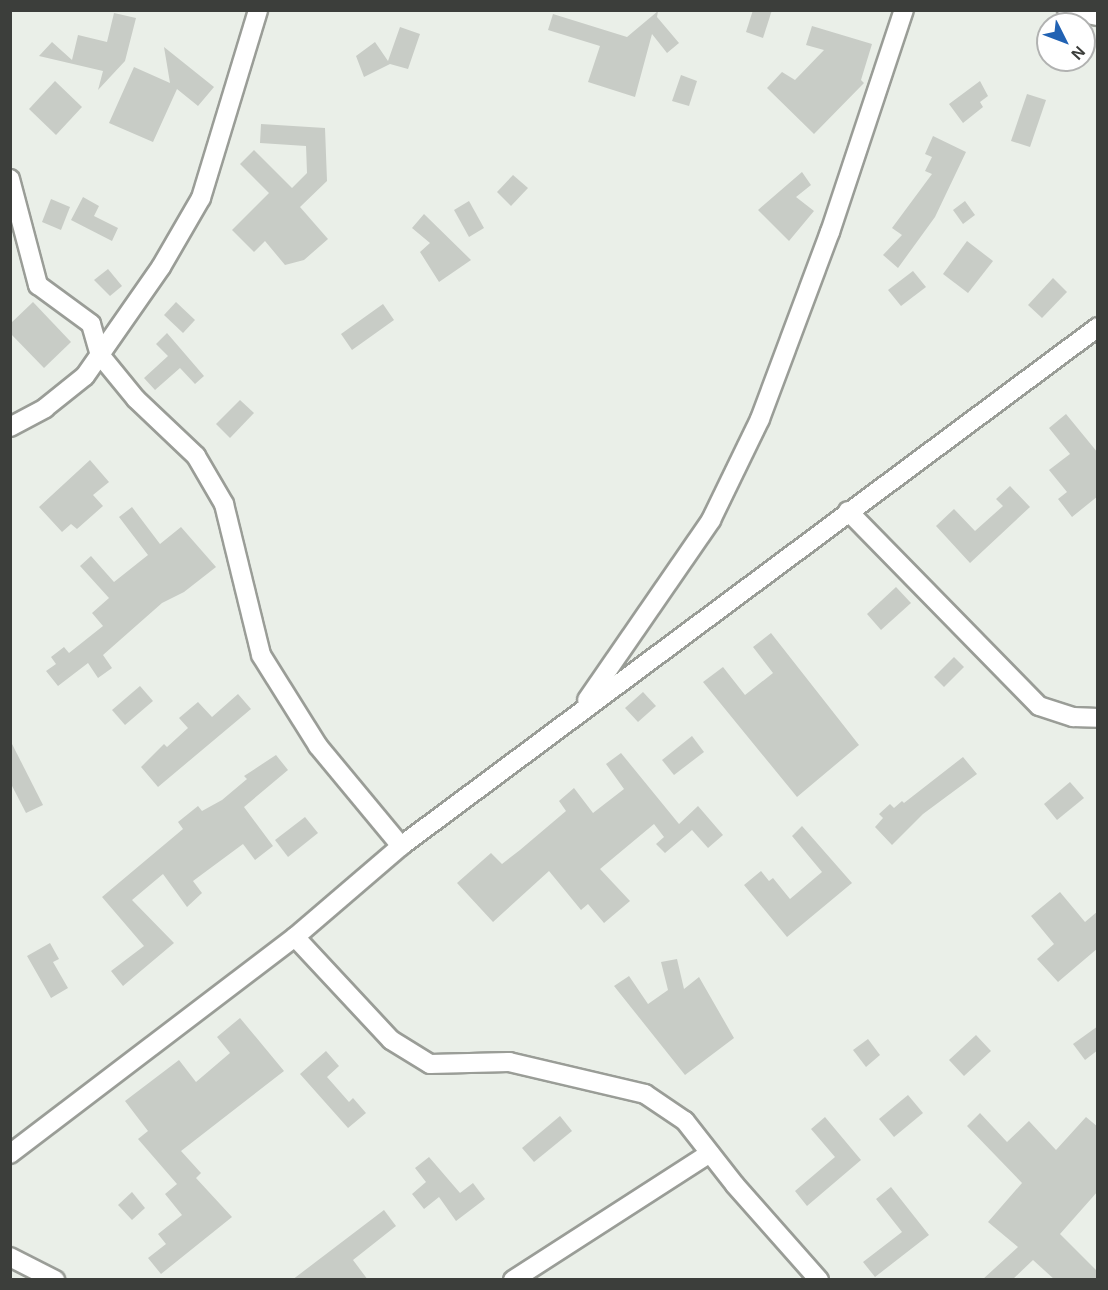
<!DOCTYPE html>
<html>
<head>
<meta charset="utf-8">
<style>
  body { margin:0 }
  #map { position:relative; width:1108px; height:1290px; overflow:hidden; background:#eaefe8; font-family:Helvetica,sans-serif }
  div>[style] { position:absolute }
  .building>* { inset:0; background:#c8ccc6 }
  .roads { filter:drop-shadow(2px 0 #9a9d97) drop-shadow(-2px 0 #9a9d97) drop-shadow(0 2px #9a9d97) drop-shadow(0 -2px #9a9d97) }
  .street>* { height:18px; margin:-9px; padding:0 9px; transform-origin:9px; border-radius:9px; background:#fff }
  span { translate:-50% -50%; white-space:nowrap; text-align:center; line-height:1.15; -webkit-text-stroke:4.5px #fff; paint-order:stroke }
  .frame { position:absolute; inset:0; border:12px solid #3c3e3b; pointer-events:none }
  .north { position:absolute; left:1036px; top:12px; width:60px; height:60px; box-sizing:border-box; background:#fff; border:2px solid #b1b2b1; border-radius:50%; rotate:132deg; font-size:16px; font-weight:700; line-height:24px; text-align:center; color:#3c3e3b }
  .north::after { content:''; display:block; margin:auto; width:21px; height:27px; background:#2162b3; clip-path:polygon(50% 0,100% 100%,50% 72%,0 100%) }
</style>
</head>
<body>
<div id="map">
  <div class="building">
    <div style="clip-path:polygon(753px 10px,772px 10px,763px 38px,746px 32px)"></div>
    <div style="clip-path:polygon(658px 11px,657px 17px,679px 43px,667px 53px,652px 34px,635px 97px,588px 82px,600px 46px,548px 30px,553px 14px,627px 37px)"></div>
    <div style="clip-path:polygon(114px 13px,136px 18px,125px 61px,98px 90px,103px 71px,39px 56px,52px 42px,72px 60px,78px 35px,107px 42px)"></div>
    <div style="clip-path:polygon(812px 26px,872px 44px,861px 80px,864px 83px,814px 134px,767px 88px,782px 72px,795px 80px,824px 50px,806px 45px)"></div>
    <div style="clip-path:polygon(400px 27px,420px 34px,408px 69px,390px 64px,364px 77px,356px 56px,375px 42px,388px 61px)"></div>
    <div style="clip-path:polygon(164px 47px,214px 87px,198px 106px,177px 89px,153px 142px,109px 123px,134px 67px,170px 83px)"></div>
    <div style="clip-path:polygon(681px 75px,697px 81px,689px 106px,672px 101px)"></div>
    <div style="clip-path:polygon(55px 81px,82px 107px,56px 135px,29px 109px)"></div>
    <div style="clip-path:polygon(980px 81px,988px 96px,980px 102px,983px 107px,963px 123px,949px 104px)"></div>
    <div style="clip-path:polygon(1027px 94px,1046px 100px,1030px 147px,1011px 141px)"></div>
    <div style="clip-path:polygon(261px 124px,325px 128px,327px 181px,300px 207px,328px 239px,304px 260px,285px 265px,265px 241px,254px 252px,232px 230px,269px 193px,240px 164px,254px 150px,292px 188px,307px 173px,306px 146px,260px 143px)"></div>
    <div style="clip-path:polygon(933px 136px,966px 152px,935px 217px,898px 268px,883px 255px,902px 235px,892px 228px,932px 174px,925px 171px,932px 157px,925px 154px)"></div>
    <div style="clip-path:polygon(802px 172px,811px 185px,796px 197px,814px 211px,789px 241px,758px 210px)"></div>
    <div style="clip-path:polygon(513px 175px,528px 188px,511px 206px,497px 192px)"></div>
    <div style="clip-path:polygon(83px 197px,99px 206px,94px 216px,118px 228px,112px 241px,71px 220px)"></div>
    <div style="clip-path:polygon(51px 199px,70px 207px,61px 230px,42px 222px)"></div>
    <div style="clip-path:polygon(469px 201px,484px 228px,469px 237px,454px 210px)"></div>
    <div style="clip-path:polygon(965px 201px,975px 215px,963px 224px,953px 210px)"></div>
    <div style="clip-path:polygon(424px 214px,471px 260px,439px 282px,420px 252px,430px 243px,412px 228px)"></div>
    <div style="clip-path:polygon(967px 241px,993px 261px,968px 293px,943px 274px)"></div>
    <div style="clip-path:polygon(108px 269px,122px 286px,110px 296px,94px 280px)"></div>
    <div style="clip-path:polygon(913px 271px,926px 287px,901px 306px,888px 290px)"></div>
    <div style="clip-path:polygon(1053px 278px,1067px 292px,1042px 318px,1028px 305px)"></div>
    <div style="clip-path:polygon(33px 302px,71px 342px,44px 368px,10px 333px,10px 324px)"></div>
    <div style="clip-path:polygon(176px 302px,195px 320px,183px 333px,164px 315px)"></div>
    <div style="clip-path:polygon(383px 304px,394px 320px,352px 350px,341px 334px)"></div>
    <div style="clip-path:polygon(167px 333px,204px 376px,195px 384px,180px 368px,155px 390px,144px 378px,168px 356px,156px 344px)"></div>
    <div style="clip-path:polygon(240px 400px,254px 413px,230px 438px,216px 424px)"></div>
    <div style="clip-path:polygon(1066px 414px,1098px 453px,1098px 496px,1072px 517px,1058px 499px,1067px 492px,1049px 470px,1070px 454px,1049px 428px)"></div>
    <div style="clip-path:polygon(90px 460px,109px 482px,93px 495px,103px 506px,77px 529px,71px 524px,62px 532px,39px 507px)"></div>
    <div style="clip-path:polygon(1010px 486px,1030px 507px,970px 563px,936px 526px,954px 509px,975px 531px,1003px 506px,996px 499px)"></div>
    <div style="clip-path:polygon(132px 507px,160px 544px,181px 527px,216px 567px,184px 592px,162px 603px,103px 655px,112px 668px,98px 678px,88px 663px,58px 686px,46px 671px,56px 664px,51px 657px,64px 647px,69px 653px,103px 626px,92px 613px,109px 598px,80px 566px,91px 556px,114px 582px,148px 555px,119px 517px)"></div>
    <div style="clip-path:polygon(896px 587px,911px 603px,881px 630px,867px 614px)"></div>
    <div style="clip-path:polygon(771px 633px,859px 745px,797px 797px,703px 682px,723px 667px,745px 695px,773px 673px,753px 647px)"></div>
    <div style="clip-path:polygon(954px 657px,964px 667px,944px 687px,934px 677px)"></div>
    <div style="clip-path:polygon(140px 686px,153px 701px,125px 725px,112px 710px)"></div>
    <div style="clip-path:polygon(643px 692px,656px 706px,638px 722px,625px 708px)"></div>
    <div style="clip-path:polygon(238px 694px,251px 709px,158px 787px,141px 767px,164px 744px,167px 747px,188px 728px,179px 718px,198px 702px,212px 717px)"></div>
    <div style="clip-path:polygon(692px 736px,704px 752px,674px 775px,662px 760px)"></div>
    <div style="clip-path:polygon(10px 740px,43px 805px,26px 813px,10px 782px)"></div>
    <div style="clip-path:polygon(621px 753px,679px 824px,698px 806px,723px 835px,708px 848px,692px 830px,665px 853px,656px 844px,664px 837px,654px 824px,600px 869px,630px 901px,604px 923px,588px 904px,581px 910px,549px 871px,493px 922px,457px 883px,491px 853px,502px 864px,520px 850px,566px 811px,559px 801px,574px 788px,593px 813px,624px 789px,606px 764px)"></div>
    <div style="clip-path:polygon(276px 755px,288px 770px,244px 807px,273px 846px,255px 860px,243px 844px,193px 881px,202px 893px,187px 907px,163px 874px,132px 900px,174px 943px,123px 986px,111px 971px,144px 946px,102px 897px,183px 829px,178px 822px,198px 806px,202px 811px,222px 800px,247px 779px,244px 776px)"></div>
    <div style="clip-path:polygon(963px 757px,977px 774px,923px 814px,892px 845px,875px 827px,883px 818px,879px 814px,890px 804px,894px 808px,902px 801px,904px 803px)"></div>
    <div style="clip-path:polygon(1070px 782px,1084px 798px,1057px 820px,1044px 804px)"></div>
    <div style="clip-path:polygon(305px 817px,318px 833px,288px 857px,275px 840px)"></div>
    <div style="clip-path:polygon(802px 826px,852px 883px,787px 937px,744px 885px,761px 871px,769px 881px,773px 878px,790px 899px,822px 872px,792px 836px)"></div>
    <div style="clip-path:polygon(1060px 892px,1085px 922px,1098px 911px,1098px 948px,1058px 982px,1037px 959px,1054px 944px,1031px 916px)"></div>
    <div style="clip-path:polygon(50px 943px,59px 959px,53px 962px,68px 988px,51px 998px,27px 956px)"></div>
    <div style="clip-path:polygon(677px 959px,684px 989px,699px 977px,734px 1038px,685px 1075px,614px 986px,629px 976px,648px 1004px,668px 990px,661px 962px)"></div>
    <div style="clip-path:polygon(240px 1018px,284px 1071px,181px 1151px,201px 1173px,196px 1178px,232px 1217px,161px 1274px,148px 1258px,166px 1244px,158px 1234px,182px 1215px,165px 1194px,177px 1184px,138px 1139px,148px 1131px,125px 1101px,179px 1060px,196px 1082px,230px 1053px,217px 1037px)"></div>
    <div style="clip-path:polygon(1098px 1026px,1098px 1050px,1085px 1060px,1073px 1044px)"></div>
    <div style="clip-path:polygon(976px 1035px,991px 1051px,964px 1076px,949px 1060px)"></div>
    <div style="clip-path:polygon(868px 1039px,880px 1055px,866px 1067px,853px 1050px)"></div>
    <div style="clip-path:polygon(326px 1051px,339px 1066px,327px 1077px,349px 1102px,353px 1098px,366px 1113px,348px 1128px,300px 1074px)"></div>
    <div style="clip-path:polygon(908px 1095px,923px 1113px,894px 1137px,879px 1119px)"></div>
    <div style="clip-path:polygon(980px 1113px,1007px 1142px,1029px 1121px,1056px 1150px,1086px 1117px,1098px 1127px,1098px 1191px,1060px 1234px,1098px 1272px,1098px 1280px,1055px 1280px,1033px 1260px,1012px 1280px,982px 1280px,1018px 1247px,988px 1222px,1022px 1183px,967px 1126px)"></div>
    <div style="clip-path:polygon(560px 1116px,572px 1131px,534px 1162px,522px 1148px)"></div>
    <div style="clip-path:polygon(825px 1117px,861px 1160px,807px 1206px,795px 1191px,835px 1157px,811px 1129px)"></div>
    <div style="clip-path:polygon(429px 1157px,460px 1193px,473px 1183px,485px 1199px,456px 1221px,439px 1197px,424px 1209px,412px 1194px,426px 1182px,415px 1168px)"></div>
    <div style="clip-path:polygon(891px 1187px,929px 1235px,875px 1277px,863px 1262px,902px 1232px,876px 1199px)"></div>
    <div style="clip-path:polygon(132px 1192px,145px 1208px,132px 1220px,118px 1205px)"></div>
    <div style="clip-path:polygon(384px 1210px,396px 1226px,353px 1260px,368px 1280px,292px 1280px)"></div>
  </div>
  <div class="roads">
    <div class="street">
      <div style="left:1067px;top:10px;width:32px;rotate:11deg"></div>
      <div style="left:10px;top:179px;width:110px;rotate:75.2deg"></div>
      <div style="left:38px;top:285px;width:66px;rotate:36.3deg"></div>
      <div style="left:91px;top:324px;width:32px;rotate:74deg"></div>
      <div style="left:100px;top:355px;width:57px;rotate:50.7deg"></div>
      <div style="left:136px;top:399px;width:83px;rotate:43.5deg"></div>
      <div style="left:196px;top:456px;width:56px;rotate:59.7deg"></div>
      <div style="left:224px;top:504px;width:155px;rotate:76.2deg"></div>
      <div style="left:261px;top:655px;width:107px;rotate:57.9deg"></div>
      <div style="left:318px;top:746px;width:130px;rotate:50.3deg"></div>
      <div style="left:10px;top:427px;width:40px;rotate:-28deg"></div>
      <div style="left:45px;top:408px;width:51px;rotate:-38.7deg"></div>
      <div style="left:85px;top:376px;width:133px;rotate:-55.1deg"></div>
      <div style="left:161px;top:267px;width:80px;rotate:-59.9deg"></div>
      <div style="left:201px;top:198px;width:196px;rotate:-73.1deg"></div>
      <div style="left:848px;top:511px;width:273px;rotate:45.6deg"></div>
      <div style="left:1039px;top:706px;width:36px;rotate:18deg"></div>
      <div style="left:1073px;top:717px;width:25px;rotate:2deg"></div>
      <div style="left:587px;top:700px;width:219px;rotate:-55.4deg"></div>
      <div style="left:711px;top:520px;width:112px;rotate:-64.1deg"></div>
      <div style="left:760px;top:419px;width:200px;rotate:-69.5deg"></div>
      <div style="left:830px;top:232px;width:234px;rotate:-71.6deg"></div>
      <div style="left:295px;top:937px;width:141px;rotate:47deg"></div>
      <div style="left:391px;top:1040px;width:46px;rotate:31.6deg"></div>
      <div style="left:430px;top:1064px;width:79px;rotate:-1.5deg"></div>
      <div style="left:509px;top:1062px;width:140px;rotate:13.2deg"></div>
      <div style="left:645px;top:1094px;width:48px;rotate:34deg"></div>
      <div style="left:685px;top:1121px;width:81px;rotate:52deg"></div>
      <div style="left:735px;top:1185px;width:127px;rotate:48.5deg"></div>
      <div style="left:10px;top:1154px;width:358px;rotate:-37.3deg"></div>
      <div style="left:295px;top:937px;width:140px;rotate:-40.6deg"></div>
      <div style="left:401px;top:846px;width:869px;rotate:-36.67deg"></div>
      <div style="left:10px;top:1257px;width:51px;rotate:27.1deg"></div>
      <div style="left:513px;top:1280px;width:234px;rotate:-32.8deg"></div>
    </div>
  </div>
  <div class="frame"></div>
  <div class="north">N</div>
</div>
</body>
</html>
